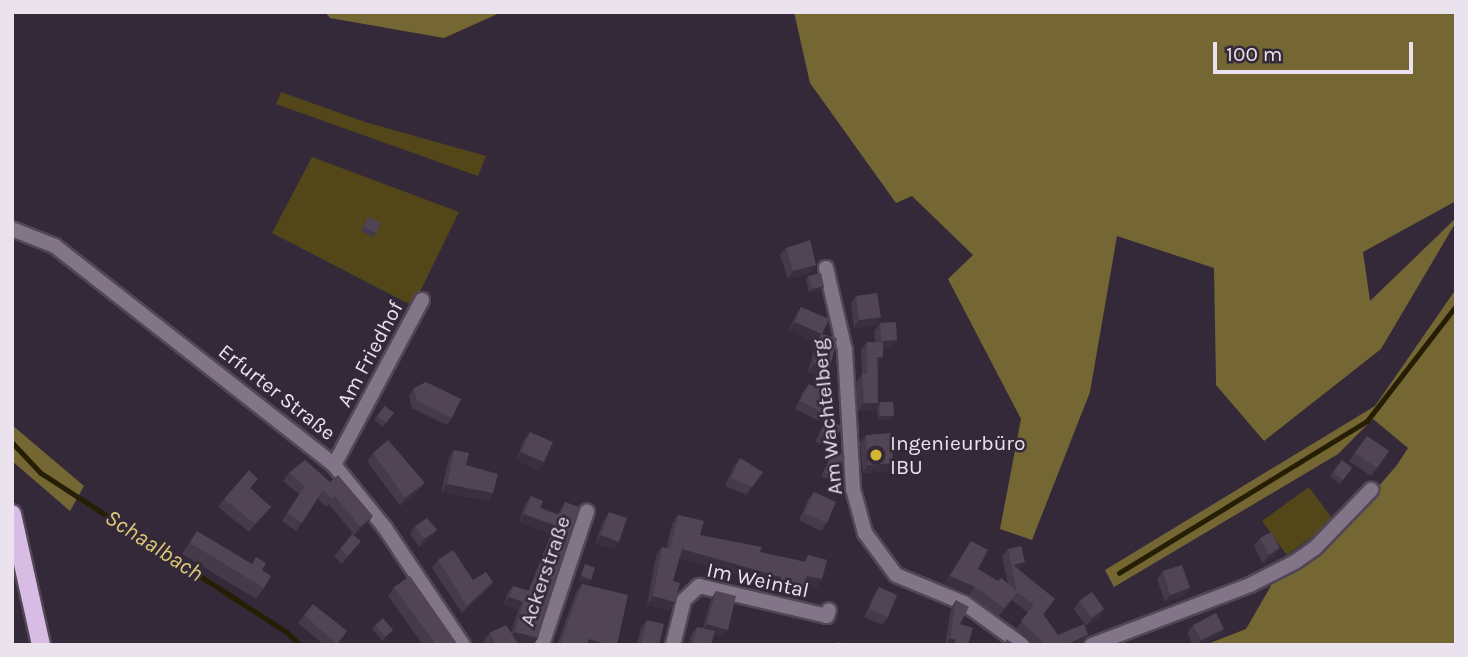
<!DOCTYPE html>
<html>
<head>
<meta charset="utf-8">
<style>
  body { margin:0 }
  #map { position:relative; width:1468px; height:657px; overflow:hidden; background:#342939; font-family:Karla,sans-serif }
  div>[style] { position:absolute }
  .green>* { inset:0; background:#53471a }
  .forest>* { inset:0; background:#756734 }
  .stream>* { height:4.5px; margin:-2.25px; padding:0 2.25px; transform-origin:2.25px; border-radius:2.25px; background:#251e03 }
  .roads { filter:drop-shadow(2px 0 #514756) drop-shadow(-2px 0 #514756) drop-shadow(0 2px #514756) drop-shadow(0 -2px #514756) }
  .minor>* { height:14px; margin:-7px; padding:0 7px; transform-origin:7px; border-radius:7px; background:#837588 }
  .primary>* { height:18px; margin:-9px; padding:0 9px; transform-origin:9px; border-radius:9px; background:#d8bce3 }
  .wall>* { inset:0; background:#453a49 }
  .shaded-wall>* { inset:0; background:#38303c }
  .building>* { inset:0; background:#504455 }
  .dots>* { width:19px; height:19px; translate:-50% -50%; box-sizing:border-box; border:4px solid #342939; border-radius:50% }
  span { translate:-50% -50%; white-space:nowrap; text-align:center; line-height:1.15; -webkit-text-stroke:5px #342939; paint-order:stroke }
  .street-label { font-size:21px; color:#eae2ed }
  .poi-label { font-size:21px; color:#eae2ed }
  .left { translate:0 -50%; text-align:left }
  .water-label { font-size:23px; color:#dec878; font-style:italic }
  .frame { position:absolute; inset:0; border:14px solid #eae2ed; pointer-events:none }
  .scale { position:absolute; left:1213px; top:42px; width:200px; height:32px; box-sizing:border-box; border:4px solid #eae2ed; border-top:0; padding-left:9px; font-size:21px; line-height:24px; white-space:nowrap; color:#eae2ed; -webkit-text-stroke:5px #342939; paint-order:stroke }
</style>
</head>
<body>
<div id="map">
  <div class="green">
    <div style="clip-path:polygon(281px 92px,365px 122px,486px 156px,478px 176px,276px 104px)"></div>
    <div style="clip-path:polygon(312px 157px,459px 212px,413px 306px,272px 233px)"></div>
    <div style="clip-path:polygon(1309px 487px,1334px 521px,1287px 555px,1262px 521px)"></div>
  </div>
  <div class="forest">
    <div style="clip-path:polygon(325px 12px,502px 12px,444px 38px,330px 18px)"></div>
    <div style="clip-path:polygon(794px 12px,1456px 12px,1456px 201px,1363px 252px,1370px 301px,1456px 218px,1456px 222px,1381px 349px,1264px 441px,1216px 385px,1214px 268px,1117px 236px,1090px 392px,1032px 540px,1000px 529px,1021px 419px,948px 279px,973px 255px,912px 196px,896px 203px,810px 83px)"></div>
    <div style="clip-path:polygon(1456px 289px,1456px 645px,1205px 645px,1246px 629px,1272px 584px,1316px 559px,1397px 465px,1408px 448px,1373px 419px,1338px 454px,1114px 587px,1105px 570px,1375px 406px)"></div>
    <div style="clip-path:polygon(12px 425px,84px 486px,70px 511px,12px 461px)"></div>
  </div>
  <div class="stream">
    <div style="left:12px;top:442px;width:42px;rotate:46.9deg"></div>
    <div style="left:41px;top:473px;width:293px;rotate:32.9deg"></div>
    <div style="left:287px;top:632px;width:18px;rotate:45deg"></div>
    <div style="left:1119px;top:573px;width:291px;rotate:-31.5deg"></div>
    <div style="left:1367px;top:421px;width:145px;rotate:-52.3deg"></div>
  </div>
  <div class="roads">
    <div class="minor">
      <div style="left:12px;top:229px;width:46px;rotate:21.6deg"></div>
      <div style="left:55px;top:246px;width:355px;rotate:38.1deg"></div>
      <div style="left:334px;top:465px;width:81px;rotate:51deg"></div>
      <div style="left:385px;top:528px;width:141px;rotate:56.3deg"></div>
      <div style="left:826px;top:268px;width:84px;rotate:77deg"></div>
      <div style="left:845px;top:350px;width:139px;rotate:86.7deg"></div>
      <div style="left:853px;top:489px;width:46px;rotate:74.7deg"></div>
      <div style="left:865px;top:533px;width:52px;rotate:53.6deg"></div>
      <div style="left:896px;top:575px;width:74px;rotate:22.4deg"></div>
      <div style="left:964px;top:603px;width:72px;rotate:35.9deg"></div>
      <div style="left:334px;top:465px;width:187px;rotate:-61.9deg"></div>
      <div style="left:542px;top:645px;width:141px;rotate:-71.4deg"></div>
      <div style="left:673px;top:645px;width:46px;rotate:-76.3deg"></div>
      <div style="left:684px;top:600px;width:21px;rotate:-43deg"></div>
      <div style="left:699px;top:586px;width:131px;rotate:13.2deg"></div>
      <div style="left:827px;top:616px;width:6px;rotate:-72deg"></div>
      <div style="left:1092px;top:645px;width:169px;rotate:-20.8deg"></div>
      <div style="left:1250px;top:585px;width:51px;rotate:-27.1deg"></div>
      <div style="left:1295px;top:562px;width:24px;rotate:-35deg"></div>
      <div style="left:1315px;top:548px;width:81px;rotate:-46deg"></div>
    </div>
    <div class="primary">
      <div style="left:12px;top:514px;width:134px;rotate:77.5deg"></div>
    </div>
  </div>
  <div class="wall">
    <div style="clip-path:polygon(368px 217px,376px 233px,373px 237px,361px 231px)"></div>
    <div style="clip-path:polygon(786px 248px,816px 265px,810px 273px,788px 279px,780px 255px)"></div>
    <div style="clip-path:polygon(808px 276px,824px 286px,821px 290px,809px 293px,806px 280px)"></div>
    <div style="clip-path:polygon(856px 296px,881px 317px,875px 325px,854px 328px,851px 304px)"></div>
    <div style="clip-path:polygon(801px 307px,822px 334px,830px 368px,824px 376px,808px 372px,816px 342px,789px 330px,796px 315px)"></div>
    <div style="clip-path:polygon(880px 323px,897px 340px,891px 348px,883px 348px,878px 365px,878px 403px,873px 411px,858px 411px,856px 382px,862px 375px,861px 350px,867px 342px,875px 342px,874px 331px)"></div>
    <div style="clip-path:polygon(809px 384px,824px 413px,819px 421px,795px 409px,803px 392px)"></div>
    <div style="clip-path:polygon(414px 388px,452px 418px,447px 425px,412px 408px,409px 396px)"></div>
    <div style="clip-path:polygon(880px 402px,894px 416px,891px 420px,878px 420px,877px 407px)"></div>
    <div style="clip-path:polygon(385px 406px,394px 413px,383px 427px,374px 420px)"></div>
    <div style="clip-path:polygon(827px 419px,835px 440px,830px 448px,815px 442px,822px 427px)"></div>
    <div style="clip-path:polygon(530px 432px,544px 462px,538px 470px,516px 460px,524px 440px)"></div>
    <div style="clip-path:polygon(866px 435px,893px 463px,888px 471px,863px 473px,860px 443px)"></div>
    <div style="clip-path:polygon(1367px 436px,1389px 451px,1371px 476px,1349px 461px)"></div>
    <div style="clip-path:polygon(454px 450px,466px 465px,493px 493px,488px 501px,441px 492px,449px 458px)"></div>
    <div style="clip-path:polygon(834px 450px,835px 477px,832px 481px,821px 476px)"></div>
    <div style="clip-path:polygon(373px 453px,419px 491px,400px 506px,367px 461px)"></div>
    <div style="clip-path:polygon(740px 458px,763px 472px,746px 495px,725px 486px,734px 466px)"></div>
    <div style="clip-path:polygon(305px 460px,367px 524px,354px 535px,329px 504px,326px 507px,317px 498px,296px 531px,282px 521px,299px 494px,283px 481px,289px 473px)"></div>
    <div style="clip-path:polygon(1342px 460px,1352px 468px,1340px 484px,1330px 476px)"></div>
    <div style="clip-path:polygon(251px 489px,271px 507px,249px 532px,218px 507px,224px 499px)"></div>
    <div style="clip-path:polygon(814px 492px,827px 523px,821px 531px,799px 520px,808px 500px)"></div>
    <div style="clip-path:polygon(531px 496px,540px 508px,557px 515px,565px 502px,538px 638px,533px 645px,526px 645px,518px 643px,519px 645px,486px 645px,484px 641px,489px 633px,511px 633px,518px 610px,504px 605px,507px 594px,513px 586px,528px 591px,551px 534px,519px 522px,525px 504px)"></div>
    <div style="clip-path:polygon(609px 512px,619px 542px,613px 550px,595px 543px,604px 520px)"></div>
    <div style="clip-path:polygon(678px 515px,700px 535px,760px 552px,804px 562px,808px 555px,822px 579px,816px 588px,805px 585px,797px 599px,773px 594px,776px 585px,679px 558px,673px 581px,675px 602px,669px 610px,647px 605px,656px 556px,662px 547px,666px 549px,672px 524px)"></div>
    <div style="clip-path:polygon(415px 526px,437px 530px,431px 538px,419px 547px,410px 534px)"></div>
    <div style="clip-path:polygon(197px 531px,264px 588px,256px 599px,182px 554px)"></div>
    <div style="clip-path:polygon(1260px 538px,1274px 556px,1263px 563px,1254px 546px)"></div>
    <div style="clip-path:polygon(361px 541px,342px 564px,334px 557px,340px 549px)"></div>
    <div style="clip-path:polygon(971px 541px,978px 569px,998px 581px,1008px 584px,1002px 557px,1008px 549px,1019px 570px,1055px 599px,1043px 615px,1058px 635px,1083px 642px,1078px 645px,1032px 645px,1016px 629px,1028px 613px,1012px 600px,999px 616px,969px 595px,944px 584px)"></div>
    <div style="clip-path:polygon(438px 560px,473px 580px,488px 590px,462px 613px,432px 568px)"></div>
    <div style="clip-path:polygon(1163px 571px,1184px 596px,1165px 602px,1157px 579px)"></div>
    <div style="clip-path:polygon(582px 584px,617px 645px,557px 645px,576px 592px)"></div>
    <div style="clip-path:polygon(394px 587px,458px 645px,423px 645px,388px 596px)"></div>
    <div style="clip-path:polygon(879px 587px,888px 617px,882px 625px,864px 617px,874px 595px)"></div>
    <div style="clip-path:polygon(716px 591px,728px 630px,722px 637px,714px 635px,711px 645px,689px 645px,691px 635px,697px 627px,703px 628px,711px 599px)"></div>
    <div style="clip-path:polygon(956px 600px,960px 624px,968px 645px,945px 645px,951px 608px)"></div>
    <div style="clip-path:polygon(1079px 601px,1104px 609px,1099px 617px,1086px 626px,1074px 609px)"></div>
    <div style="clip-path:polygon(304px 615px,347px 631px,337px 645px,324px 645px,298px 623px)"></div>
    <div style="clip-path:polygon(647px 620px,659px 645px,637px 645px,641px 628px)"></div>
    <div style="clip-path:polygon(375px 625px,393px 630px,382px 641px,372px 629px)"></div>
    <div style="clip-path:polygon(1193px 625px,1219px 636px,1202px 645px,1193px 645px,1187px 633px)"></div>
  </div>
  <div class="shaded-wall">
    <div style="clip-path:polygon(816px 265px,810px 273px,788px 279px,793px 271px)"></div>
    <div style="clip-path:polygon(824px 286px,821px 290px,809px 293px,812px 289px)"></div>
    <div style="clip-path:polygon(881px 317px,875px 325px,854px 328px,859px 320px)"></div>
    <div style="clip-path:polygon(795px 322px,821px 334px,816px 342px,789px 330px)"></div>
    <div style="clip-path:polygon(897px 340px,891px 348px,875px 349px,881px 341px)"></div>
    <div style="clip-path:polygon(877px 357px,883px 357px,878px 365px)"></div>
    <div style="clip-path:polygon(814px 364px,830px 368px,824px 376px,808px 372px)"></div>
    <div style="clip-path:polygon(864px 403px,878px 403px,873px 411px,858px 411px)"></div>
    <div style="clip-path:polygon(880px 416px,894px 416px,891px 420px,878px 420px)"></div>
    <div style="clip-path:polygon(521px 452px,544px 462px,538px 470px,516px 460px)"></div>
    <div style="clip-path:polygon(893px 463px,888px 471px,863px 473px,868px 465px)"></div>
    <div style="clip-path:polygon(425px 483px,419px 491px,400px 506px,405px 498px)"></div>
    <div style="clip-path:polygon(447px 484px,493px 493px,488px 501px,441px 492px)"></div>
    <div style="clip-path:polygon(271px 507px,265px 514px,249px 532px,255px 524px)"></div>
    <div style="clip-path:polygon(524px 514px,557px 526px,551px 534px,519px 522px)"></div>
    <div style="clip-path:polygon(373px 516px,367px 524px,354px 535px,360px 527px)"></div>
    <div style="clip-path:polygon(437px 530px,431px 538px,419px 547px,424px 539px)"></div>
    <div style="clip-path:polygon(601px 535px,619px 542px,613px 550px,595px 543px)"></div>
    <div style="clip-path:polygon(1280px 548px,1274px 556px,1263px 563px,1269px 555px)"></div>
    <div style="clip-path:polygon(682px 549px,781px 577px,776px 585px,676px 557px)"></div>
    <div style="clip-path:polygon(1025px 562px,1019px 570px,1013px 565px)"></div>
    <div style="clip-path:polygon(581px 576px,591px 580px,588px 584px,578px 580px)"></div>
    <div style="clip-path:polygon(807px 576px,822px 579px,816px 588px,801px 584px)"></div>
    <div style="clip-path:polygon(950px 576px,975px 587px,969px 595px,944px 584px)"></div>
    <div style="clip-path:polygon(493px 582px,488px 590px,462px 613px,467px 606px)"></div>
    <div style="clip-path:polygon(779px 585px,803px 591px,797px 599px,773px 594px)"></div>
    <div style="clip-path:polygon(1190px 588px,1184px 596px,1165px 602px,1170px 595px)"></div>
    <div style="clip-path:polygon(653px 596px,675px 602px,669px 610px,647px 605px)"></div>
    <div style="clip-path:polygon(509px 597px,523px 602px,518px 610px,504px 605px)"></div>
    <div style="clip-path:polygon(1104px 609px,1099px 617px,1086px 626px,1092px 618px)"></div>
    <div style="clip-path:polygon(707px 624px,728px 630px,722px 637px,702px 632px)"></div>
    <div style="clip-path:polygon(1224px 629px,1219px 636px,1202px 645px,1197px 645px,1201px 640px)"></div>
    <div style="clip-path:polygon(515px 632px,538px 638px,533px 645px,526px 645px,509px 640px)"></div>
    <div style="clip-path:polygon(1088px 635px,1083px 642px,1078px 645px,1065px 645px)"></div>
    <div style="clip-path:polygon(950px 638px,956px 640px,953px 645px,945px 645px)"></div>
    <div style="clip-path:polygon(589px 639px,609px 645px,585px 645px)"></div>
  </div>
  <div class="building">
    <div style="clip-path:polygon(368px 217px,381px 223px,376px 233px,364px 227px)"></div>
    <div style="clip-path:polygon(810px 240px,816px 265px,793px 271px,786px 248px)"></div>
    <div style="clip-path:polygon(821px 273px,824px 286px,812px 289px,808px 276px)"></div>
    <div style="clip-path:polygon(877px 293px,881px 317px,859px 320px,856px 296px)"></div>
    <div style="clip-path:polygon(801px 307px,829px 319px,822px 334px,795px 322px)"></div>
    <div style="clip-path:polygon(896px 322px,897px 340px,881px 341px,880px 323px)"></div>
    <div style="clip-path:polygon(821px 334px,837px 338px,830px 368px,814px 364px)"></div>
    <div style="clip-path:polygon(867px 342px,883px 342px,883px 357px,877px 357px,878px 403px,864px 403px,862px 374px,867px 374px)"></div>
    <div style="clip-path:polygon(426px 382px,461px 399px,452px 418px,417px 401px,414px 388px)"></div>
    <div style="clip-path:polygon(809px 384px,833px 395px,824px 413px,800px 401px)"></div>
    <div style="clip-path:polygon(880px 402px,893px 402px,894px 416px,880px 416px)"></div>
    <div style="clip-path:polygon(385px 406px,394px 413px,386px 423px,377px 416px)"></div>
    <div style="clip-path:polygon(827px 419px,842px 426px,835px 440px,821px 434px)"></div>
    <div style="clip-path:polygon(530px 432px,553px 442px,544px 462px,521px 452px)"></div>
    <div style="clip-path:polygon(891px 433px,893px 463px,868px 465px,866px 435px)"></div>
    <div style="clip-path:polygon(1367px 436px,1389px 451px,1377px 468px,1355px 453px)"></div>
    <div style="clip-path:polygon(388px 440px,425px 483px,405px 498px,373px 453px)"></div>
    <div style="clip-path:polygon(454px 450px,469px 453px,466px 465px,498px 474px,493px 493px,447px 484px)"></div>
    <div style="clip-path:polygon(834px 450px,845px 456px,835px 477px,824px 472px)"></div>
    <div style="clip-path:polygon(740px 458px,763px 472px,752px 487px,731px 478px)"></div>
    <div style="clip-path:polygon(305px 460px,330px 482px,338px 475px,373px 516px,360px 527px,335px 496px,331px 499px,323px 490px,302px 523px,287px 513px,305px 486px,289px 473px)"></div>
    <div style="clip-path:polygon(1342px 460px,1352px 468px,1343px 480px,1333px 472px)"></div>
    <div style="clip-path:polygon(249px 470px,258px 479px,250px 488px,271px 507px,255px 524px,224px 499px)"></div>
    <div style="clip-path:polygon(814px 492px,836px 502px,827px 523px,804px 513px)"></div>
    <div style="clip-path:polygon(531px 496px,543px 501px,540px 508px,560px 515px,565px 502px,579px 507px,538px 638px,515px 632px,523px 602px,509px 597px,513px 586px,529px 591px,557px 526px,524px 514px)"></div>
    <div style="clip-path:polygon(609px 512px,627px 518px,619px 542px,601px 535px)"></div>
    <div style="clip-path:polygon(678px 515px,704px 521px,700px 535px,762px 547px,760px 552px,806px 562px,808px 555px,827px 560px,822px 579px,807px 576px,803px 591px,779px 585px,781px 577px,682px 549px,673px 581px,680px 583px,675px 602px,653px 596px,662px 547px,670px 549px)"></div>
    <div style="clip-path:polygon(427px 518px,437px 530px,424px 539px,415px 526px)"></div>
    <div style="clip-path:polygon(197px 531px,252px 564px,256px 557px,266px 563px,262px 570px,271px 576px,264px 588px,190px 543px)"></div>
    <div style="clip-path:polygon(1271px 532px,1280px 548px,1269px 555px,1260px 538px)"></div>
    <div style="clip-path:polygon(352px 534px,361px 541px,348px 556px,340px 549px)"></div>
    <div style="clip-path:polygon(971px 541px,988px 550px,978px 569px,998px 581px,1001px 578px,1018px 592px,1004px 608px,975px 587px,950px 576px)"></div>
    <div style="clip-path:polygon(1021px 546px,1025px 562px,1013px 565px,1055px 599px,1043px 614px,1058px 635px,1084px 624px,1088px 635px,1065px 645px,1046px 645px,1021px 621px,1034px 605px,1017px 592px,1008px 549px)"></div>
    <div style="clip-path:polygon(453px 550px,473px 580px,486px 572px,493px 582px,467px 606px,438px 560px)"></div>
    <div style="clip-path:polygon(585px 564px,595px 568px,591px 580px,581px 576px)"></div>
    <div style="clip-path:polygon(1182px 565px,1190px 588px,1170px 595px,1163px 571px)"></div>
    <div style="clip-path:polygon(410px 576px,458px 645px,436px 645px,394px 587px)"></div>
    <div style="clip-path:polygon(582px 584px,628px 595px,617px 645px,609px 645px,589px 639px,586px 645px,560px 644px)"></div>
    <div style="clip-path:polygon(879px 587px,897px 595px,888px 617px,869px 609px)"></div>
    <div style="clip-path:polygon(716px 591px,736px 596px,728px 630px,707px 624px)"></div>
    <div style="clip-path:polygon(1092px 592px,1104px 609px,1092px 618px,1079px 601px)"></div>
    <div style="clip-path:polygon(956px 600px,969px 607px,960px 624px,973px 628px,968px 645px,954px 645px,956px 640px,950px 638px)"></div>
    <div style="clip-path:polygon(313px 604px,347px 631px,337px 644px,304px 615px)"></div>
    <div style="clip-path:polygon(1216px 613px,1224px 629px,1201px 640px,1193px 625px)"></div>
    <div style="clip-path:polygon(383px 618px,393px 630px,385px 637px,375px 625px)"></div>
    <div style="clip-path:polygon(647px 620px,664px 624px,659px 645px,641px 645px)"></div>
    <div style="clip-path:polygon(506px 625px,519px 645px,497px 645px,489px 633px)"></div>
    <div style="clip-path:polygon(697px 627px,715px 631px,711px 645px,701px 645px,693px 643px)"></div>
    <div style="clip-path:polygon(1006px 639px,1016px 645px,1005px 645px)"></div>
    <div style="clip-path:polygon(838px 642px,848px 645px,837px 645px)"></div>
  </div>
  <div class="dots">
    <div style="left:876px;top:455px;background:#d5b534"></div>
  </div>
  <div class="street-label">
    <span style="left:370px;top:354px;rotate:-62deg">Am Friedhof</span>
    <span style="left:277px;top:392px;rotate:38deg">Erfurter Straße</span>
    <span style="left:827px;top:417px;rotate:-96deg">Am Wachtelberg</span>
    <span style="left:545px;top:571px;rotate:-71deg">Ackerstraße</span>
    <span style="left:758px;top:580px;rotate:12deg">Im Weintal</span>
  </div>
  <div class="poi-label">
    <span class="left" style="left:890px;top:455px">Ingenieurbüro<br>IBU</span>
  </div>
  <div class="water-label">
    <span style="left:154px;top:546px;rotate:33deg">Schaalbach</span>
  </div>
  <div class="frame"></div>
  <div class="scale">100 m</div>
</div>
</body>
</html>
